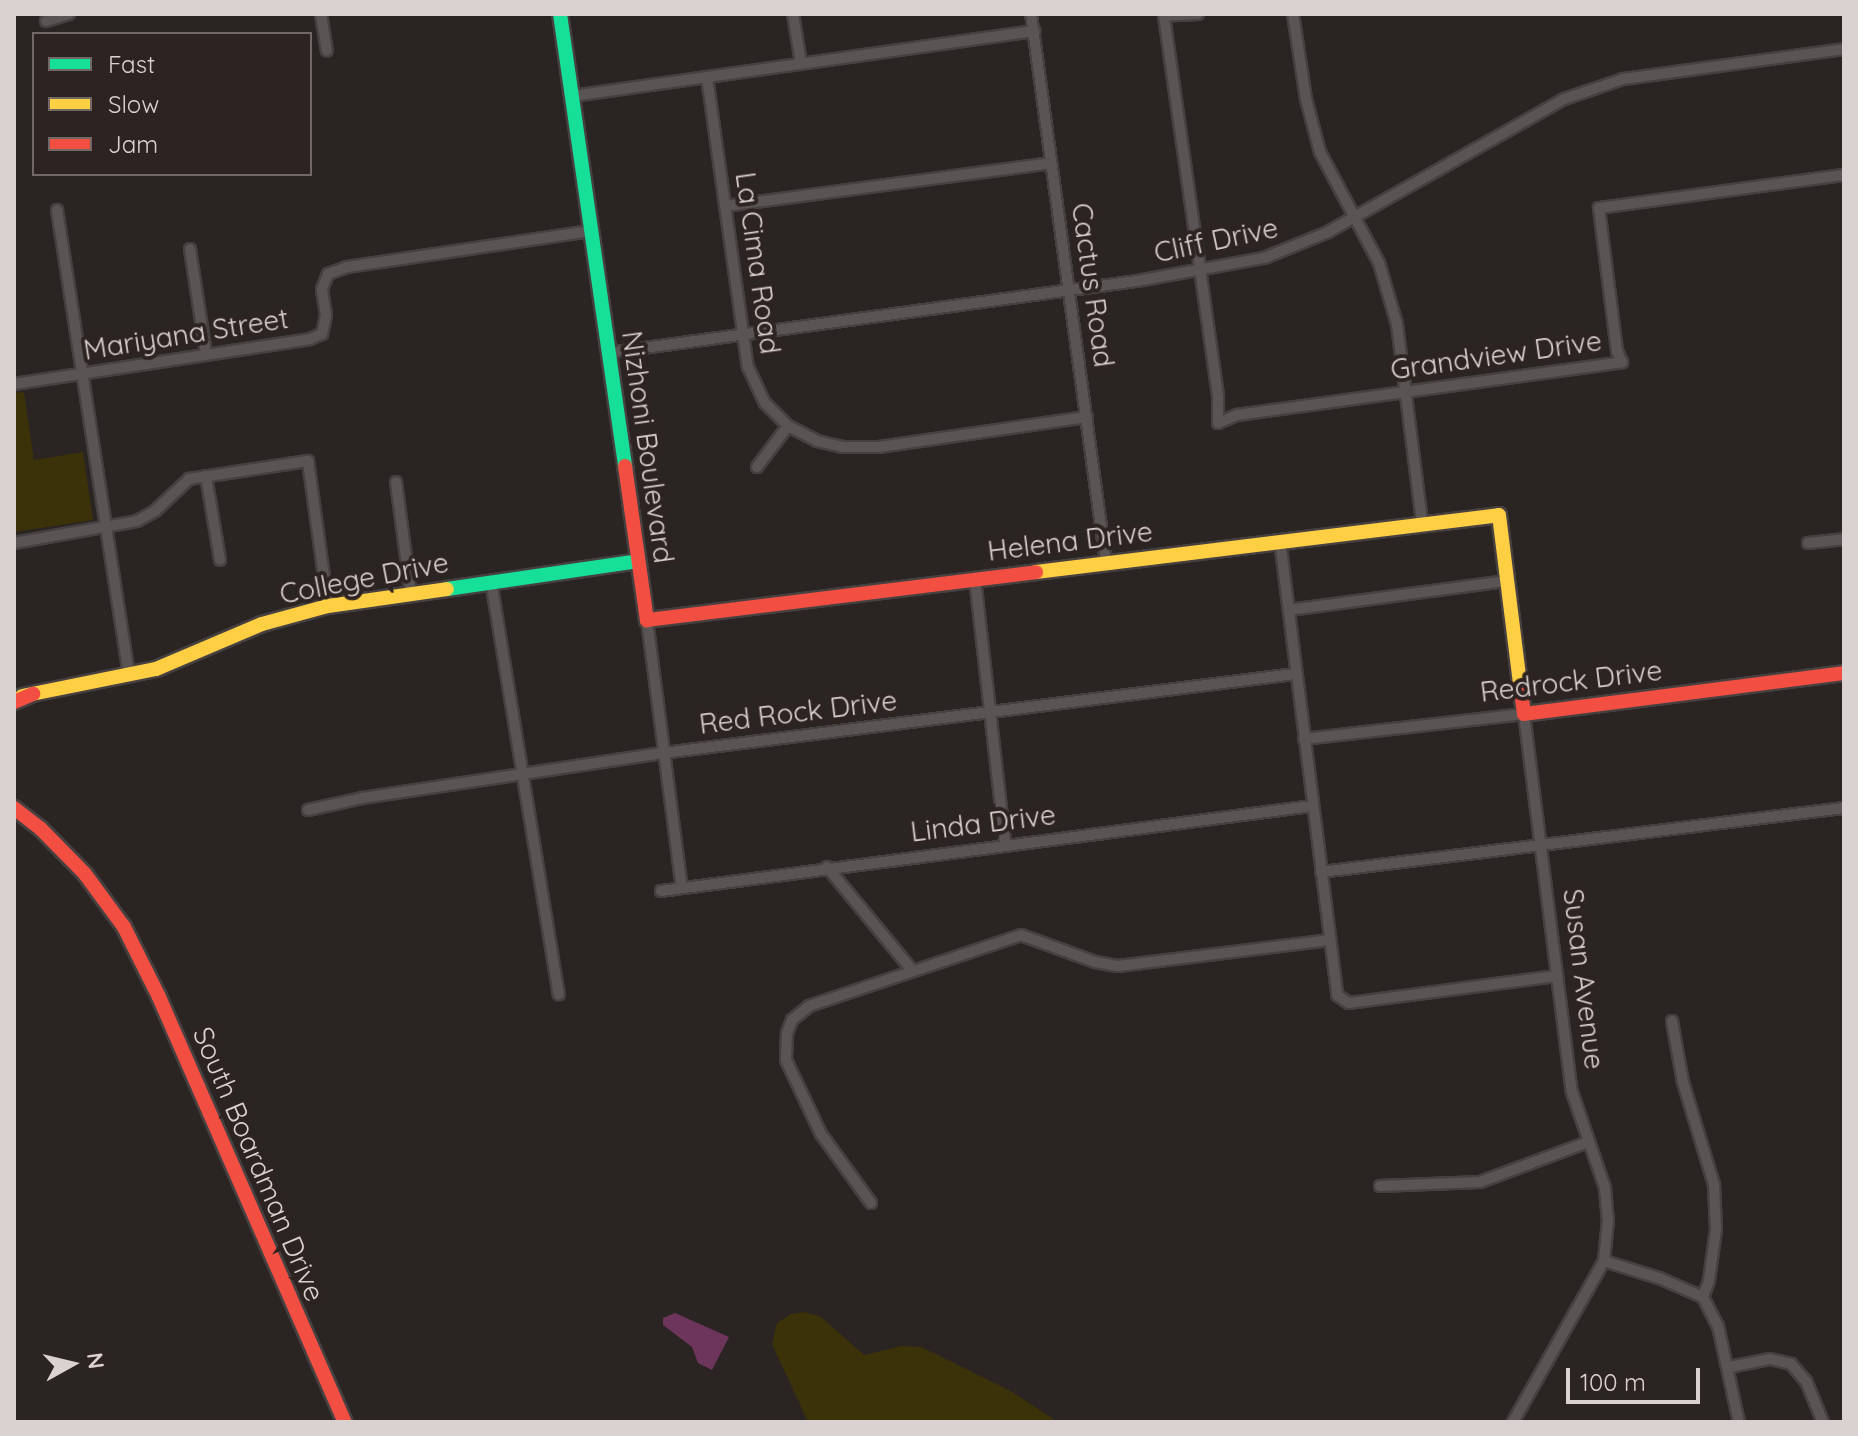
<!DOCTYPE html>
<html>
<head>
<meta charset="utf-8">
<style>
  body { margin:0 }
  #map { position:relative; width:1858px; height:1436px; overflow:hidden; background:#2a2423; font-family:Quicksand,sans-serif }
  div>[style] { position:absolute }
  .green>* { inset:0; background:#3b320a }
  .water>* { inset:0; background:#6d355b }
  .roads { filter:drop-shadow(2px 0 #464140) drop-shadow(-2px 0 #464140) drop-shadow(0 2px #464140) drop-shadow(0 -2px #464140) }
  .street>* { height:10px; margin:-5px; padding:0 5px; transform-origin:5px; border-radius:5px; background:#5a5554 }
  .fast>* { height:14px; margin:-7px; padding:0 7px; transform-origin:7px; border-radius:7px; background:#16e098 }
  .slow>* { height:14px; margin:-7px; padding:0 7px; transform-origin:7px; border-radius:7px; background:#ffcf43 }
  .jam>* { height:14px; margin:-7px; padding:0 7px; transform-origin:7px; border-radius:7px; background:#f24e42 }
  span { translate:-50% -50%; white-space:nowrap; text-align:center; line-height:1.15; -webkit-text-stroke:8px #2d2320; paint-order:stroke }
  .street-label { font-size:28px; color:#d9d2d0 }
  .frame { position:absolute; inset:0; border:16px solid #d9d2d0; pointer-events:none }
  .legend { position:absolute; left:32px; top:32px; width:280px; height:144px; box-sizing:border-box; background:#2d2320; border:2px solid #726966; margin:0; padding:10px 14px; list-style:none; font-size:24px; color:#d9d2d0 }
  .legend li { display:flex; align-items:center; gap:16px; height:40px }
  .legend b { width:40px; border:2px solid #726966 }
  .north { position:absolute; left:32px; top:1324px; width:80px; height:80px; -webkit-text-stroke:6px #2d2320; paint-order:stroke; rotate:82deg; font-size:22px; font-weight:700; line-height:32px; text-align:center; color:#d9d2d0 }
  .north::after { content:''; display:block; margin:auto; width:28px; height:36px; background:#d9d2d0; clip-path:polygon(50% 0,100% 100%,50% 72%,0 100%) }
  .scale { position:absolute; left:1566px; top:1368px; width:134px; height:36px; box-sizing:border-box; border:4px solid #d9d2d0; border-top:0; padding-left:10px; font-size:24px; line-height:28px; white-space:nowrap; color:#d9d2d0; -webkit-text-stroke:6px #2d2320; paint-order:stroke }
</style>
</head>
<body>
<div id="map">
  <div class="green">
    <div style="clip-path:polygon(24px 392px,34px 460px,83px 452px,93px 520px,14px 532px,14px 393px)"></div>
    <div style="clip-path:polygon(805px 1312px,821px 1317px,864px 1355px,902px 1346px,921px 1347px,1009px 1390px,1058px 1422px,808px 1422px,772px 1344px,777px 1323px,791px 1314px)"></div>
  </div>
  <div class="water">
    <div style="clip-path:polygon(675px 1313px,729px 1337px,712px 1370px,698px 1363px,692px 1347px,663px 1325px,663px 1318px)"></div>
  </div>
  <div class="roads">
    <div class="street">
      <div style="left:321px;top:14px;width:37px;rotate:81deg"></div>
      <div style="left:793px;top:14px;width:50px;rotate:80.7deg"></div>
      <div style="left:1031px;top:14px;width:554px;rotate:82.22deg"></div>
      <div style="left:1198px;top:14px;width:34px;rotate:177deg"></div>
      <div style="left:1164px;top:16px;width:385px;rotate:81.9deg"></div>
      <div style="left:1218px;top:397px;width:26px;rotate:90deg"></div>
      <div style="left:1218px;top:423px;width:21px;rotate:-23deg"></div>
      <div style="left:1237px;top:415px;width:389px;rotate:-7.8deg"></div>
      <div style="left:1622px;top:362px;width:12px;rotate:-114deg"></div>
      <div style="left:1617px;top:351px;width:144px;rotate:-97.2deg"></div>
      <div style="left:1599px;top:208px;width:247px;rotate:-7.7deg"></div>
      <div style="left:1293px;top:14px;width:86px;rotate:81.3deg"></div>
      <div style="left:1306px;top:99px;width:55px;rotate:75.2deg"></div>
      <div style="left:1320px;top:152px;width:126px;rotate:62deg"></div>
      <div style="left:1379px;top:263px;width:64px;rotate:73.6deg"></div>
      <div style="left:1397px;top:324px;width:201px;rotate:82.8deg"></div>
      <div style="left:46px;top:21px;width:24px;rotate:-17deg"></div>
      <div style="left:707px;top:77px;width:293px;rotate:82deg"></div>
      <div style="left:748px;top:367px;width:40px;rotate:65deg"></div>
      <div style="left:765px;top:403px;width:33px;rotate:45deg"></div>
      <div style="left:788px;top:426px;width:33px;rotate:27deg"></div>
      <div style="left:817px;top:441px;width:26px;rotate:13deg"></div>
      <div style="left:842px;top:447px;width:37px"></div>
      <div style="left:879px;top:447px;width:210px;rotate:-8.2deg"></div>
      <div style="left:572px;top:96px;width:467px;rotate:-8deg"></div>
      <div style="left:726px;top:206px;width:328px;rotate:-7.5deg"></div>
      <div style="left:57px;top:210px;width:472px;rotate:81.2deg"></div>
      <div style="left:190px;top:249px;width:106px;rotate:81.3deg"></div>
      <div style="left:607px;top:353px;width:535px;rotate:-7.74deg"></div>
      <div style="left:1137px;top:281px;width:129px;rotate:-10.3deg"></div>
      <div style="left:1264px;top:258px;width:69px;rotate:-22.1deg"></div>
      <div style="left:1328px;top:232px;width:271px;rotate:-29.4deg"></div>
      <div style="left:1564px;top:99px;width:62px;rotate:-18.7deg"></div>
      <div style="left:1623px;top:79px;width:223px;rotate:-7.7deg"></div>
      <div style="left:14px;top:384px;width:299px;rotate:-8.6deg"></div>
      <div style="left:310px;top:339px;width:13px;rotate:-23deg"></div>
      <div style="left:322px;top:334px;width:19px;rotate:-78deg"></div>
      <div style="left:326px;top:315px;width:26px;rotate:-99deg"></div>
      <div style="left:322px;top:289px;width:16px;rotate:-68deg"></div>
      <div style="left:328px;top:274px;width:20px;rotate:-20deg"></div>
      <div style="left:347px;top:267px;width:248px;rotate:-8.4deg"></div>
      <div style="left:757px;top:467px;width:51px;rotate:-52.9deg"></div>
      <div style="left:206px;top:476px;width:85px;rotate:80.5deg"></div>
      <div style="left:396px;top:482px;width:113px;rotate:82.4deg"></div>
      <div style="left:1280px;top:541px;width:458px;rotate:82.8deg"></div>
      <div style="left:1337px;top:995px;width:14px;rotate:34deg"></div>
      <div style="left:1349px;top:1003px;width:210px;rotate:-7.4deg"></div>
      <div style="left:14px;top:543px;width:125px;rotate:-10.1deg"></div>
      <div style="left:137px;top:521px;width:21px;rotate:-29deg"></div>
      <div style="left:155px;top:511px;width:47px;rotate:-43.3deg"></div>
      <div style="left:189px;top:479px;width:120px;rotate:-8.6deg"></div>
      <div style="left:308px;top:461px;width:146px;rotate:82.1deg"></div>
      <div style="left:1808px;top:543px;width:36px;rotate:-6deg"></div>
      <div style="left:975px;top:579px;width:267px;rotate:83.5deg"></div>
      <div style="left:491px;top:581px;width:419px;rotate:80.7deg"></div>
      <div style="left:1289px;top:610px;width:220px;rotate:-7.6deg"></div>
      <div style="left:647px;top:620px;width:270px;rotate:82.6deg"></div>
      <div style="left:1304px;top:739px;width:221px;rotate:-6.5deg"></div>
      <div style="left:1524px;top:714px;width:381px;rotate:82.8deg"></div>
      <div style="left:1572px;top:1092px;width:102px;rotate:71deg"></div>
      <div style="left:1605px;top:1188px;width:32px;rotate:85deg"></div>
      <div style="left:1608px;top:1220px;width:41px;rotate:95.6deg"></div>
      <div style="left:1604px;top:1261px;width:185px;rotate:119.5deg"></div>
      <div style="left:308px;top:810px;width:55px;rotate:-12.5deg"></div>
      <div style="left:362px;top:798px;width:304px;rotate:-8.5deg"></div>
      <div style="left:663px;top:753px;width:637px;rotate:-7.13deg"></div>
      <div style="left:827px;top:867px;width:132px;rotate:50.5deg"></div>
      <div style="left:1321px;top:872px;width:527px;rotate:-6.98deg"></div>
      <div style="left:661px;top:891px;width:657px;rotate:-7.44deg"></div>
      <div style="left:1672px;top:1021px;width:62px;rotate:79.8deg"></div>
      <div style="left:1683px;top:1082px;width:108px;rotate:73.2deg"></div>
      <div style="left:1714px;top:1185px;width:44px;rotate:87.4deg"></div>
      <div style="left:1716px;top:1229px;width:52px;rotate:97.7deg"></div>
      <div style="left:1709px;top:1281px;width:17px;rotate:111deg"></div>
      <div style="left:1380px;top:1186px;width:100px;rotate:-2.3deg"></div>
      <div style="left:1480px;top:1182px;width:115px;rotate:-20.3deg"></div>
      <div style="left:871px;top:1203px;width:85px;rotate:-125.9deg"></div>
      <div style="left:821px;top:1134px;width:82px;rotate:-115.3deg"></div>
      <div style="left:786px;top:1060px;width:27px;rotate:-88deg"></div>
      <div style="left:787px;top:1033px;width:14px;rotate:-69deg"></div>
      <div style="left:792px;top:1020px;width:22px;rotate:-39deg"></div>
      <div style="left:809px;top:1006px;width:224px;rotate:-18.5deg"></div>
      <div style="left:1021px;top:935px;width:79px;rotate:20deg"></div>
      <div style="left:1095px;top:962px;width:23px;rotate:10deg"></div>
      <div style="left:1118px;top:966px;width:213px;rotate:-7deg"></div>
      <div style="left:1604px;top:1261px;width:58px;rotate:17.2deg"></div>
      <div style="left:1659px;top:1278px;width:48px;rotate:23.4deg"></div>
      <div style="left:1703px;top:1297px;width:33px;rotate:63deg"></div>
      <div style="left:1718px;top:1326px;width:98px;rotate:77.7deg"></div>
      <div style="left:1730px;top:1367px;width:41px;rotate:-11.3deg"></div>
      <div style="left:1770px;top:1359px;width:22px;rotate:13deg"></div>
      <div style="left:1791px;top:1364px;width:23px;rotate:49deg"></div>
      <div style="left:1806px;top:1381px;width:44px;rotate:67.5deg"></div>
    </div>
    <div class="fast">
      <div style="left:560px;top:14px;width:457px;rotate:81.8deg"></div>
      <div style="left:447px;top:589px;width:193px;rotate:-8.3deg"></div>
    </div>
    <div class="slow">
      <div style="left:1036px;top:572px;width:466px;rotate:-7deg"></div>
      <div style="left:1499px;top:515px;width:178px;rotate:82.9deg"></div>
      <div style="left:22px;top:696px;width:137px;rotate:-11.4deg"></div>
      <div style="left:156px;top:669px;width:115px;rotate:-23deg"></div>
      <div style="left:262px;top:624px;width:68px;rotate:-15.3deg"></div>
      <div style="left:328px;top:606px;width:120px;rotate:-8.1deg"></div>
    </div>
    <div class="jam">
      <div style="left:625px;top:466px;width:156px;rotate:81.9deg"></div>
      <div style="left:647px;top:620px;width:392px;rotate:-7deg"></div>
      <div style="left:1521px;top:692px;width:22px;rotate:82deg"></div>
      <div style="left:1524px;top:714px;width:323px;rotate:-7.3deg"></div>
      <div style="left:14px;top:702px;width:21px;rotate:-23deg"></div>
      <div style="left:14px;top:808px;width:33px;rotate:38deg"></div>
      <div style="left:40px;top:828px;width:64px;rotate:45.6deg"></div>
      <div style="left:85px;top:874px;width:66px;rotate:53.7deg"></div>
      <div style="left:124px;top:927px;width:78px;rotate:63.4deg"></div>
      <div style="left:159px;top:997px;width:464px;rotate:66.4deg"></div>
    </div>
  </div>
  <div class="street-label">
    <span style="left:1216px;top:240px;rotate:-12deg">Cliff Drive</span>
    <span style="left:758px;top:263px;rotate:82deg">La Cima Road</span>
    <span style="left:1093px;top:285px;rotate:82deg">Cactus Road</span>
    <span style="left:186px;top:334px;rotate:-9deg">Mariyana Street</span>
    <span style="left:1496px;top:355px;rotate:-8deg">Grandview Drive</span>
    <span style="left:648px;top:447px;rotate:82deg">Nizhoni Boulevard</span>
    <span style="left:1070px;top:541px;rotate:-7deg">Helena Drive</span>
    <span style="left:364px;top:578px;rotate:-11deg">College Drive</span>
    <span style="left:1571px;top:681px;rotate:-7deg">Redrock Drive</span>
    <span style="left:798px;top:712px;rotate:-7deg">Red Rock Drive</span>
    <span style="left:983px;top:823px;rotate:-7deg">Linda Drive</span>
    <span style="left:1584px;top:979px;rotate:83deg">Susan Avenue</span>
    <span style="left:259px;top:1164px;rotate:67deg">South Boardman Drive</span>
  </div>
  <div class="frame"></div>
  <ul class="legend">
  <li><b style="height:10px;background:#16e098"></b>Fast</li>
  <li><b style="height:10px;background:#ffcf43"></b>Slow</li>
  <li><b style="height:10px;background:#f24e42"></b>Jam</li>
  </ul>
  <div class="north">N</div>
  <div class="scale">100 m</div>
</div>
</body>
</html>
